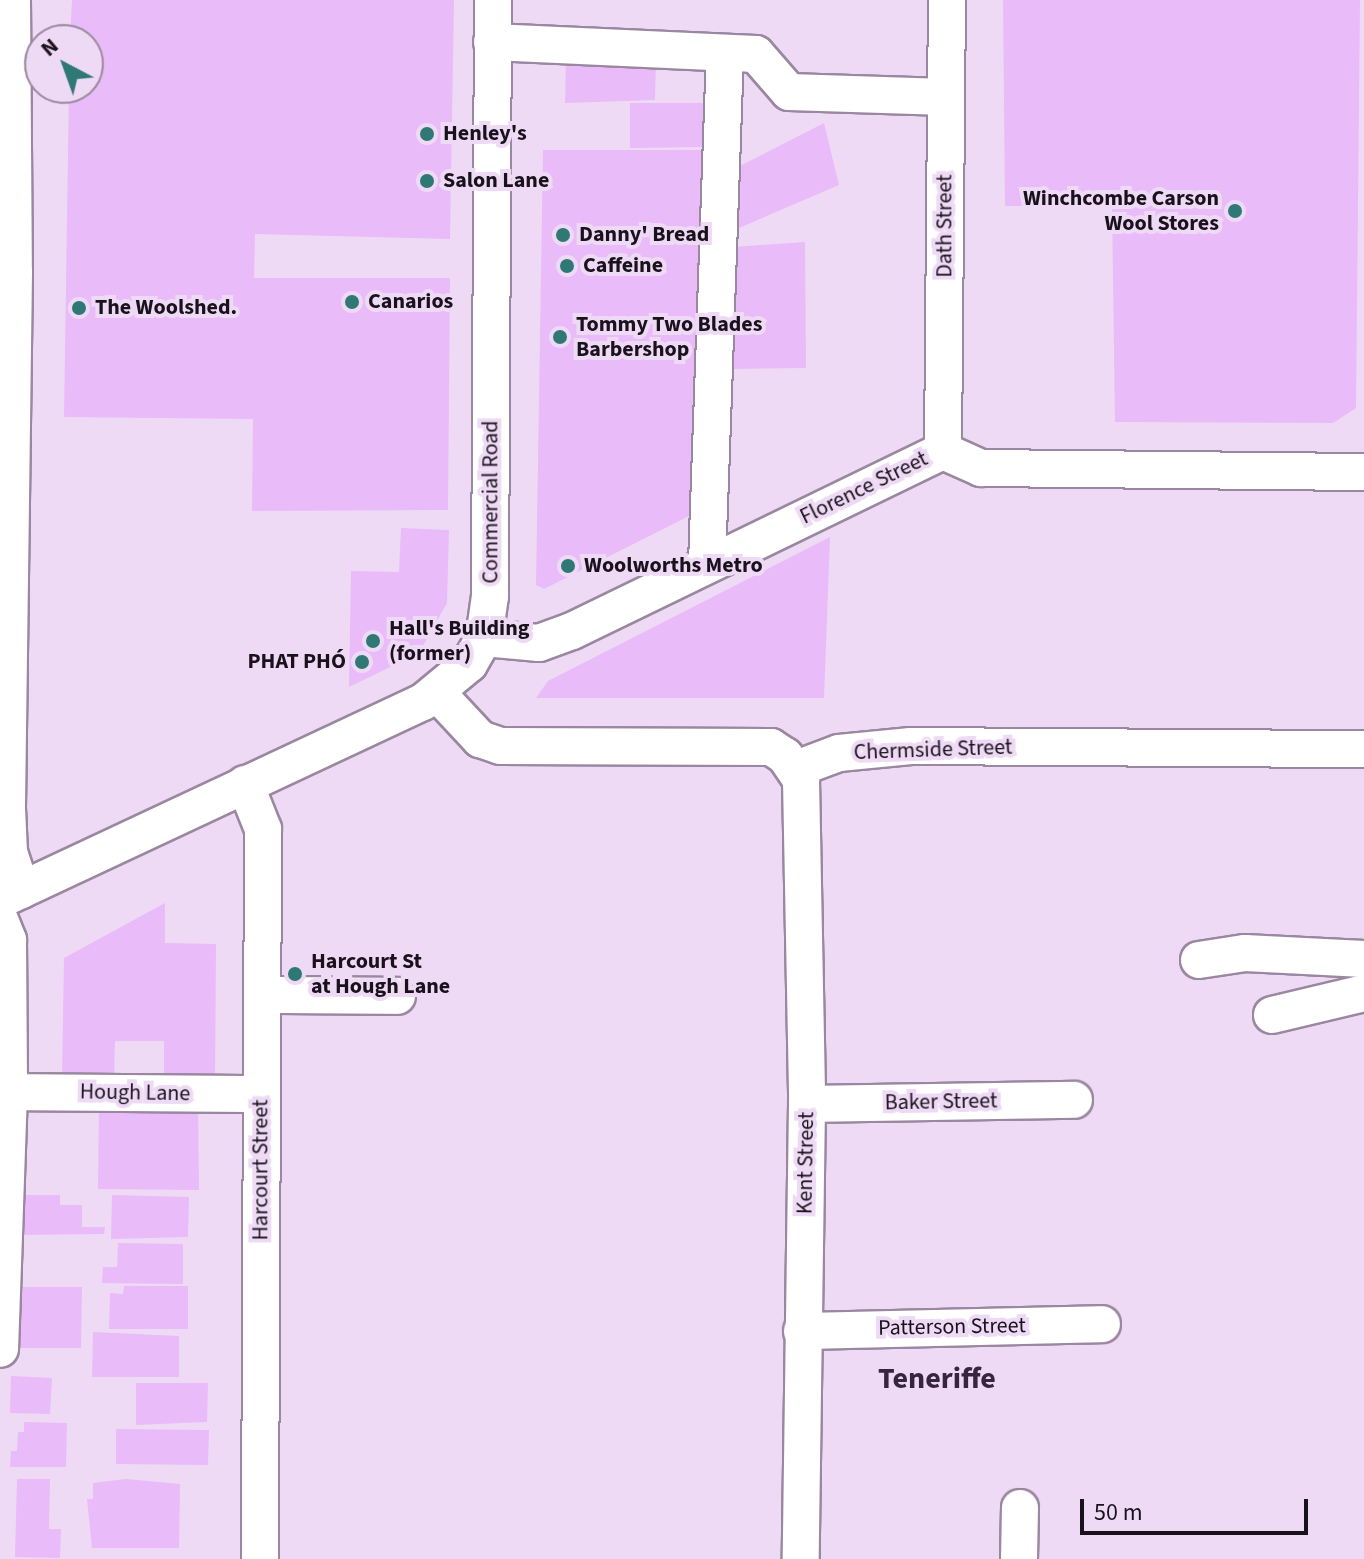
<!DOCTYPE html>
<html>
<head>
<meta charset="utf-8">
<style>
  body { margin:0 }
  #map { position:relative; width:1364px; height:1559px; overflow:hidden; background:#efdaf5; font-family:"Source Sans 3",sans-serif }
  div>[style] { position:absolute }
  .building>* { inset:0; background:#e9bbf8 }
  .roads { filter:drop-shadow(2px 0 #9a87a0) drop-shadow(-2px 0 #9a87a0) drop-shadow(0 2px #9a87a0) drop-shadow(0 -2px #9a87a0) }
  .minor>* { height:36px; margin:-18px; padding:0 18px; transform-origin:18px; border-radius:18px; background:#fff }
  .dots>* { width:22px; height:22px; translate:-50% -50%; box-sizing:border-box; border:4px solid #efdaf5; border-radius:50% }
  span { translate:-50% -50%; white-space:nowrap; text-align:center; line-height:1.15; -webkit-text-stroke:8px #efdaf5; paint-order:stroke }
  .poi-label { font-size:22px; color:#19111b; font-weight:700 }
  .left { translate:0 -50%; text-align:left }
  .right { translate:-100% -50%; text-align:right }
  .street-label { font-size:22px; color:#19111b }
  .district-label { font-size:30px; color:#36263c; font-weight:700 }
  .north { position:absolute; left:24px; top:24px; width:80px; height:80px; box-sizing:border-box; background:#efdaf5; border:2px solid #998a9e; border-radius:50%; rotate:319deg; font-size:22px; font-weight:700; line-height:32px; text-align:center; color:#19111b }
  .north::after { content:''; display:block; margin:auto; width:28px; height:36px; background:#2f7875; clip-path:polygon(50% 0,100% 100%,50% 72%,0 100%) }
  .scale { position:absolute; left:1080px; top:1499px; width:228px; height:36px; box-sizing:border-box; border:4px solid #19111b; border-top:0; padding-left:10px; font-size:24px; line-height:28px; white-space:nowrap; color:#19111b; -webkit-text-stroke:6px #efdaf5; paint-order:stroke }
</style>
</head>
<body>
<div id="map">
  <div class="building">
    <div style="clip-path:polygon(72px 0,454px 0,450px 239px,255px 234px,254px 278px,450px 278px,448px 510px,252px 511px,253px 419px,64px 417px,69px 88px,88px 88px,88px 40px,70px 40px)"></div>
    <div style="clip-path:polygon(1003px 0,1360px 0,1356px 408px,1333px 423px,1115px 422px,1112px 205px,1005px 206px)"></div>
    <div style="clip-path:polygon(566px 58px,656px 59px,655px 100px,565px 103px)"></div>
    <div style="clip-path:polygon(630px 103px,708px 103px,708px 147px,630px 148px)"></div>
    <div style="clip-path:polygon(824px 123px,839px 185px,739px 228px,732px 170px)"></div>
    <div style="clip-path:polygon(543px 150px,712px 150px,697px 512px,544px 589px,536px 585px)"></div>
    <div style="clip-path:polygon(805px 242px,806px 368px,734px 369px,733px 247px)"></div>
    <div style="clip-path:polygon(401px 528px,449px 530px,447px 603px,419px 653px,349px 687px,351px 571px,399px 572px)"></div>
    <div style="clip-path:polygon(830px 537px,824px 698px,536px 698px,548px 681px)"></div>
    <div style="clip-path:polygon(165px 903px,165px 943px,216px 944px,215px 1083px,164px 1083px,164px 1041px,115px 1041px,114px 1077px,62px 1077px,64px 958px)"></div>
    <div style="clip-path:polygon(99px 1106px,198px 1106px,199px 1190px,98px 1189px)"></div>
    <div style="clip-path:polygon(15px 1195px,60px 1195px,60px 1205px,82px 1205px,82px 1227px,105px 1227px,104px 1234px,15px 1235px)"></div>
    <div style="clip-path:polygon(112px 1195px,189px 1197px,188px 1237px,111px 1239px)"></div>
    <div style="clip-path:polygon(118px 1243px,183px 1244px,183px 1284px,102px 1283px,103px 1267px,117px 1267px)"></div>
    <div style="clip-path:polygon(124px 1286px,188px 1286px,188px 1329px,109px 1329px,110px 1293px,123px 1294px)"></div>
    <div style="clip-path:polygon(16px 1287px,82px 1287px,81px 1348px,15px 1348px)"></div>
    <div style="clip-path:polygon(93px 1332px,179px 1336px,179px 1377px,92px 1377px)"></div>
    <div style="clip-path:polygon(11px 1376px,52px 1378px,50px 1414px,10px 1413px)"></div>
    <div style="clip-path:polygon(136px 1383px,208px 1383px,207px 1422px,136px 1425px)"></div>
    <div style="clip-path:polygon(24px 1422px,67px 1423px,66px 1467px,10px 1467px,11px 1451px,17px 1451px,18px 1432px,24px 1432px)"></div>
    <div style="clip-path:polygon(116px 1429px,209px 1430px,208px 1465px,116px 1464px)"></div>
    <div style="clip-path:polygon(17px 1479px,50px 1479px,49px 1529px,61px 1529px,60px 1558px,15px 1557px)"></div>
    <div style="clip-path:polygon(126px 1479px,180px 1484px,179px 1548px,92px 1548px,87px 1499px,93px 1499px,93px 1483px)"></div>
  </div>
  <div class="roads">
    <div class="minor">
      <div style="left:12px;top:0;width:272px;rotate:89.6deg"></div>
      <div style="left:14px;top:272px;width:536px;rotate:90.75deg"></div>
      <div style="left:7px;top:808px;width:44px;rotate:87.4deg"></div>
      <div style="left:9px;top:852px;width:40px;rotate:72deg"></div>
      <div style="left:492px;top:42px;width:264px;rotate:2.6deg"></div>
      <div style="left:756px;top:54px;width:50px;rotate:49deg"></div>
      <div style="left:789px;top:92px;width:157px;rotate:1.8deg"></div>
      <div style="left:943px;top:451px;width:451px;rotate:-89.5deg"></div>
      <div style="left:707px;top:563px;width:510px;rotate:-87.98deg"></div>
      <div style="left:484px;top:638px;width:55px;rotate:5.2deg"></div>
      <div style="left:539px;top:643px;width:35px;rotate:-20deg"></div>
      <div style="left:572px;top:631px;width:412px;rotate:-25.9deg"></div>
      <div style="left:943px;top:451px;width:42px;rotate:24.1deg"></div>
      <div style="left:981px;top:468px;width:383px;rotate:0.6deg"></div>
      <div style="left:438px;top:694px;width:62px;rotate:47deg"></div>
      <div style="left:480px;top:739px;width:21px;rotate:19deg"></div>
      <div style="left:500px;top:746px;width:271px;rotate:0.2deg"></div>
      <div style="left:771px;top:747px;width:17px;rotate:33deg"></div>
      <div style="left:785px;top:756px;width:29px;rotate:56deg"></div>
      <div style="left:801px;top:780px;width:324px;rotate:88.9deg"></div>
      <div style="left:807px;top:1104px;width:455px;rotate:90.8deg"></div>
      <div style="left:796px;top:769px;width:46px;rotate:-20.4deg"></div>
      <div style="left:839px;top:753px;width:72px;rotate:-5.6deg"></div>
      <div style="left:911px;top:746px;width:453px;rotate:0.4deg"></div>
      <div style="left:245px;top:784px;width:48px;rotate:68.2deg"></div>
      <div style="left:263px;top:829px;width:730px;rotate:90.24deg"></div>
      <div style="left:0;top:900px;width:467px;rotate:-25.1deg"></div>
      <div style="left:423px;top:702px;width:60px;rotate:-39.6deg"></div>
      <div style="left:469px;top:664px;width:30px;rotate:-60deg"></div>
      <div style="left:484px;top:638px;width:42px;rotate:-81.9deg"></div>
      <div style="left:490px;top:596px;width:596px;rotate:-89.71deg"></div>
      <div style="left:0;top:920px;width:22px;rotate:68deg"></div>
      <div style="left:8px;top:940px;width:152px;rotate:89.6deg"></div>
      <div style="left:9px;top:1092px;width:257px;rotate:92deg"></div>
      <div style="left:1199px;top:960px;width:47px;rotate:-8.7deg"></div>
      <div style="left:1245px;top:953px;width:119px;rotate:2.9deg"></div>
      <div style="left:263px;top:995px;width:134px;rotate:0.4deg"></div>
      <div style="left:1272px;top:1015px;width:95px;rotate:-13.4deg"></div>
      <div style="left:9px;top:1092px;width:252px;rotate:0.5deg"></div>
      <div style="left:807px;top:1104px;width:267px;rotate:-0.9deg"></div>
      <div style="left:802px;top:1331px;width:300px;rotate:-1.3deg"></div>
      <div style="left:1019px;top:1559px;width:51px;rotate:-88.9deg"></div>
    </div>
  </div>
  <div class="dots">
    <div style="left:427px;top:134px;background:#2f7875"></div>
    <div style="left:427px;top:181px;background:#2f7875"></div>
    <div style="left:1235px;top:211px;background:#2f7875"></div>
    <div style="left:563px;top:235px;background:#2f7875"></div>
    <div style="left:567px;top:266px;background:#2f7875"></div>
    <div style="left:352px;top:302px;background:#2f7875"></div>
    <div style="left:79px;top:308px;background:#2f7875"></div>
    <div style="left:560px;top:337px;background:#2f7875"></div>
    <div style="left:568px;top:566px;background:#2f7875"></div>
    <div style="left:373px;top:641px;background:#2f7875"></div>
    <div style="left:362px;top:662px;background:#2f7875"></div>
    <div style="left:295px;top:974px;background:#2f7875"></div>
  </div>
  <div class="poi-label">
    <span class="left" style="left:443px;top:134px">Henley's</span>
    <span class="left" style="left:443px;top:181px">Salon Lane</span>
    <span class="right" style="left:1219px;top:211px">Winchcombe Carson<br>Wool Stores</span>
    <span class="left" style="left:579px;top:235px">Danny' Bread</span>
    <span class="left" style="left:583px;top:266px">Caffeine</span>
    <span class="left" style="left:368px;top:302px">Canarios</span>
    <span class="left" style="left:95px;top:308px">The Woolshed.</span>
    <span class="left" style="left:576px;top:337px">Tommy Two Blades<br>Barbershop</span>
    <span class="left" style="left:584px;top:566px">Woolworths Metro</span>
    <span class="left" style="left:389px;top:641px">Hall's Building<br>(former)</span>
    <span class="right" style="left:346px;top:662px">PHAT PHÓ</span>
    <span class="left" style="left:311px;top:974px">Harcourt St<br>at Hough Lane</span>
  </div>
  <div class="street-label">
    <span style="left:945px;top:226px;rotate:-90deg">Dath Street</span>
    <span style="left:864px;top:488px;rotate:-26deg">Florence Street</span>
    <span style="left:491px;top:502px;rotate:-90deg">Commercial Road</span>
    <span style="left:933px;top:750px;rotate:-2deg">Chermside Street</span>
    <span style="left:135px;top:1093px;rotate:1deg">Hough Lane</span>
    <span style="left:941px;top:1102px;rotate:-1deg">Baker Street</span>
    <span style="left:806px;top:1163px;rotate:-89deg">Kent Street</span>
    <span style="left:261px;top:1170px;rotate:-90deg">Harcourt Street</span>
    <span style="left:952px;top:1327px;rotate:-1deg">Patterson Street</span>
  </div>
  <div class="district-label">
    <span style="left:937px;top:1379px">Teneriffe</span>
  </div>
  <div class="north">N</div>
  <div class="scale">50 m</div>
</div>
</body>
</html>
